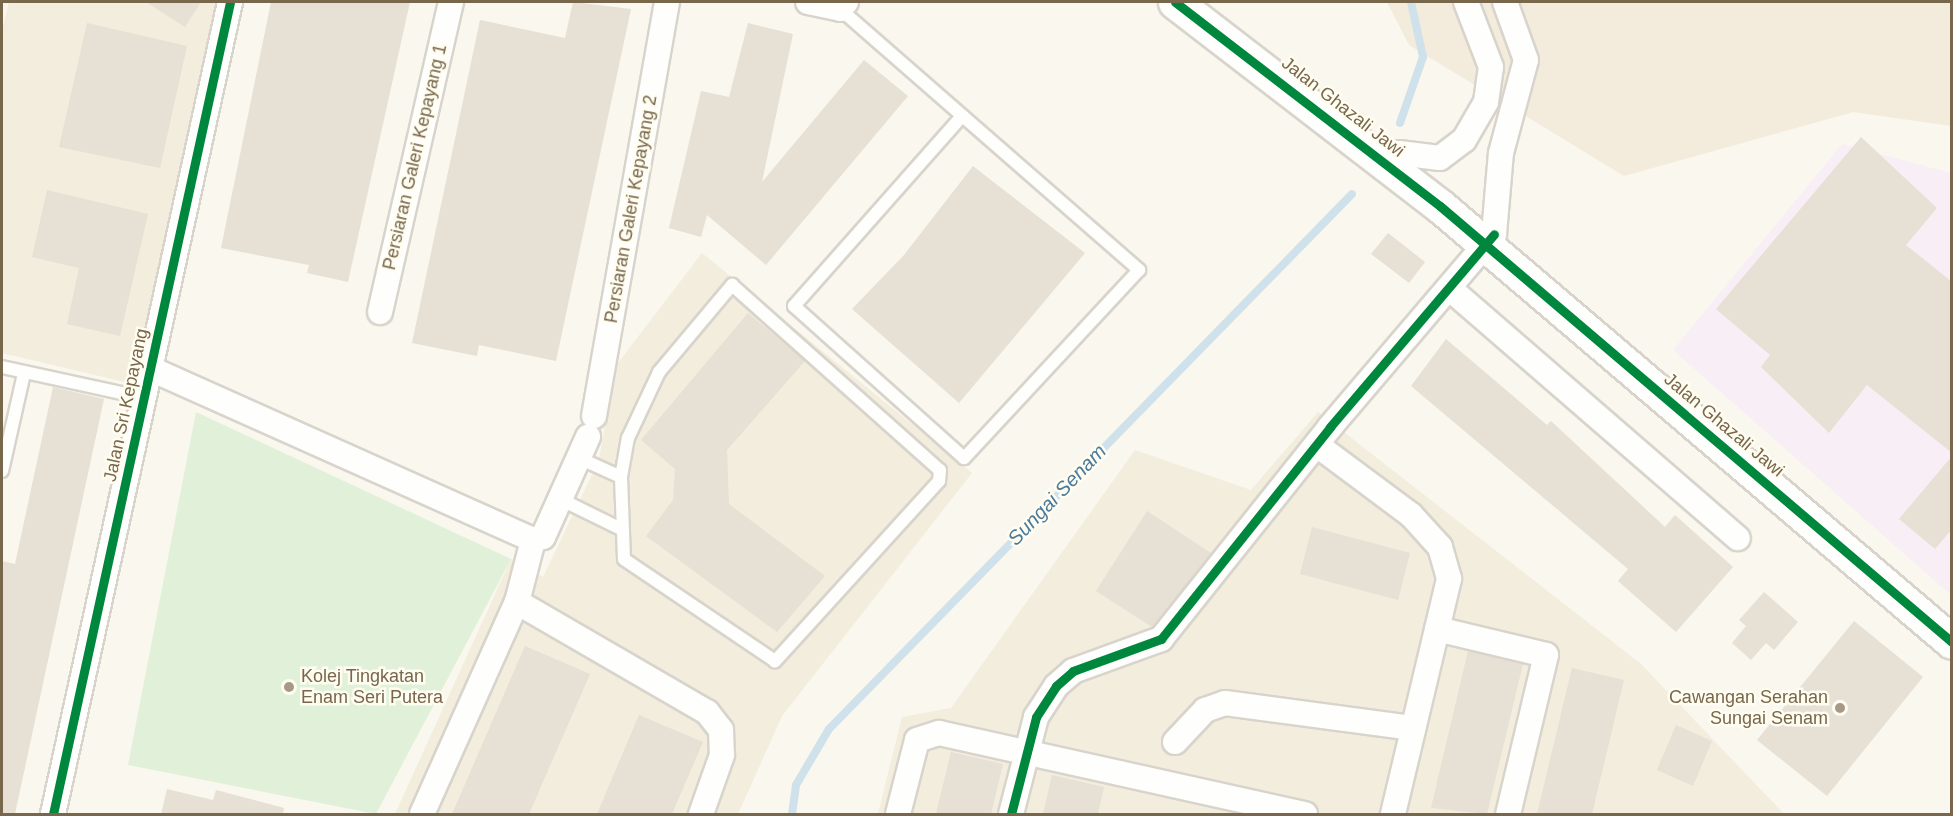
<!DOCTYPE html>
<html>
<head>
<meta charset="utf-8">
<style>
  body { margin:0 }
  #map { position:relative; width:1953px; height:816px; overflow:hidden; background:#f9f7ee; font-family:Arial,sans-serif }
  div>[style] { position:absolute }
  .residential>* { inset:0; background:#f2eddc }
  .commercial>* { inset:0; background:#f3ebdc }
  .education>* { inset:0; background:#f8eef5 }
  .green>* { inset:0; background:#e1f1d9 }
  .stream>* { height:8px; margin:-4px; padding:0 4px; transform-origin:4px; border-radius:4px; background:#cfe1ea }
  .building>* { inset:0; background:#e6e0d5 }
  .roads { filter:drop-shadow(2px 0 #d8d4cc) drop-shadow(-2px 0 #d8d4cc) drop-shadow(0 2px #d8d4cc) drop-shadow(0 -2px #d8d4cc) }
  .lane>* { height:12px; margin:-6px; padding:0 6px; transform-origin:6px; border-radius:6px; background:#fefefc }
  .street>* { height:24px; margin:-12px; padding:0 12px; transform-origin:12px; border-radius:12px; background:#fefefc }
  .secondary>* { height:33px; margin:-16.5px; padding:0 16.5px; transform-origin:16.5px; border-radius:16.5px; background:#fefefc }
  .cycleway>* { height:9px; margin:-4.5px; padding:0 4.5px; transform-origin:4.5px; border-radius:4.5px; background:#00873e }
  .dots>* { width:16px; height:16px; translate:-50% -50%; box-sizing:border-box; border:3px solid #fffdf1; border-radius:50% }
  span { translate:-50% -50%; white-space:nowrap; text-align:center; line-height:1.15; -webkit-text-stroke:5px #fffdf1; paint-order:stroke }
  .street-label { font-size:18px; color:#79674c }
  .poi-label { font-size:18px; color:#79674c }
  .left { translate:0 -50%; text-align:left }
  .right { translate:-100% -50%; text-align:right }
  .water-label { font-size:20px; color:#4b7a9b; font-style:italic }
  .frame { position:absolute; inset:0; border:3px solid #79674c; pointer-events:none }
</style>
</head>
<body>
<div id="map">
  <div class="residential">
    <div style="clip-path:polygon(9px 2px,220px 2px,133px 384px,2px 353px,2px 30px)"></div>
    <div style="clip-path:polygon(702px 253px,972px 473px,782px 716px,738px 814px,395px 814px,511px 559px,543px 577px,599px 460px,615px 367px)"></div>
    <div style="clip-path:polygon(1318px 412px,1641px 664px,1784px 814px,878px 814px,902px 717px,951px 708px,1135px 450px,1251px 490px)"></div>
  </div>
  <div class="commercial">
    <div style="clip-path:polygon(1387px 2px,1951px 2px,1951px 126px,1853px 112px,1624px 176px,1409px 45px)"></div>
  </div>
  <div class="education">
    <div style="clip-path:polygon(1842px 144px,1951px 173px,1951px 595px,1673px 350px)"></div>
  </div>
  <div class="green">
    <div style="clip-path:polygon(196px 412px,511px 559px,376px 814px,128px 765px)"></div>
  </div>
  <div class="stream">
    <div style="left:1400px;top:123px;width:70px;rotate:-70.8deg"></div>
    <div style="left:1423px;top:57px;width:56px;rotate:-102.3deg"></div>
    <div style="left:792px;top:814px;width:29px;rotate:-82deg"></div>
    <div style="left:796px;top:785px;width:65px;rotate:-59.5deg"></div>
    <div style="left:829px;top:729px;width:748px;rotate:-45.65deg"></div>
  </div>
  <div class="building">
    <div style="clip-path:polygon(146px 2px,201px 2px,185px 27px)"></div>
    <div style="clip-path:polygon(271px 2px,410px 2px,348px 282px,307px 273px,309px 265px,221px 248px)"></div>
    <div style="clip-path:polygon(573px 2px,631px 9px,556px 361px,479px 345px,477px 356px,412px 343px,480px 20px,565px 38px)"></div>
    <div style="clip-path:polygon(87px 23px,187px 46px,160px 168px,59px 147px)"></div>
    <div style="clip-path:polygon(748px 23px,793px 34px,762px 182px,864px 60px,908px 96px,766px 265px,707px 215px,701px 237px,669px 228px,701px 91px,729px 97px)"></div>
    <div style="clip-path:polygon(1861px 137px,1937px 208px,1906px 245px,1952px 282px,1952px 453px,1867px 385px,1829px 433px,1761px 367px,1770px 355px,1716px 309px)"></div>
    <div style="clip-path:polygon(973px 166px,1085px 253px,959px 403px,852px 309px,904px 255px)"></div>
    <div style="clip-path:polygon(47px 190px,148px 214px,120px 336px,67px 324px,79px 268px,32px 257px)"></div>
    <div style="clip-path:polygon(1388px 233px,1425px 262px,1409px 283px,1371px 254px)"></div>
    <div style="clip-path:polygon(748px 313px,805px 361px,727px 450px,729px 504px,825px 576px,777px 632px,646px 536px,673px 500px,675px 469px,641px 440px)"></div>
    <div style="clip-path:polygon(1446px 339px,1547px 425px,1551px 421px,1665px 527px,1675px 515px,1733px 567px,1676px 632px,1618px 581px,1628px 569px,1411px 386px)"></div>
    <div style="clip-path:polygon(53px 387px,104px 399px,15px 814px,2px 814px,2px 561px,15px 564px)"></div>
    <div style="clip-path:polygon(1952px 456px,1952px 529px,1935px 549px,1899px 519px)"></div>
    <div style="clip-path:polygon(1147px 511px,1211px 553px,1152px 627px,1096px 591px)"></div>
    <div style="clip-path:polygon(1312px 527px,1410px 553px,1398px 600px,1300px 574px)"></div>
    <div style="clip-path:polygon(1764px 592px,1798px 622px,1774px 650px,1766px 643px,1751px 660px,1732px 643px,1746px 626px,1739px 620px)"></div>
    <div style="clip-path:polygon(1854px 621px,1923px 677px,1827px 796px,1757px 740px)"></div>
    <div style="clip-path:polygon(525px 646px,590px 674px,529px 814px,452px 814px)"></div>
    <div style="clip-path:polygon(1468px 651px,1523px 664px,1487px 814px,1431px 808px)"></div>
    <div style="clip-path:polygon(1572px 668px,1624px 680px,1592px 814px,1537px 814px)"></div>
    <div style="clip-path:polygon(639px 715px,703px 742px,672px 814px,597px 814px)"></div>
    <div style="clip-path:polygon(1676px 725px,1712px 741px,1693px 786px,1657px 770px)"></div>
    <div style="clip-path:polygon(951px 752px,1003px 764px,991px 814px,936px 814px)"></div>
    <div style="clip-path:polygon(1052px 775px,1104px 787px,1098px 814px,1043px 814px)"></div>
    <div style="clip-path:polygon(167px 789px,213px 800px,216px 790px,284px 808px,283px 814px,161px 814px)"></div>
  </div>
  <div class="roads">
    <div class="lane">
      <div style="left:840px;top:9px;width:397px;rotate:41.1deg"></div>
      <div style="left:1139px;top:270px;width:257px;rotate:132.9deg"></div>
      <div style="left:964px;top:458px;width:228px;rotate:-138.2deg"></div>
      <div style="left:794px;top:306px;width:254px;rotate:-48.5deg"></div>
      <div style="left:732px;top:285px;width:278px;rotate:41.7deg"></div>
      <div style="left:940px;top:470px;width:11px;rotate:95deg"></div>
      <div style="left:939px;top:481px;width:244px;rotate:132.3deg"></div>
      <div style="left:775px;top:661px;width:182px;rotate:-146deg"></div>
      <div style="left:624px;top:559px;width:82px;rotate:-92.1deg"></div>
      <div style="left:621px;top:477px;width:40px;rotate:-80deg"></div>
      <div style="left:628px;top:438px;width:73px;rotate:-64.8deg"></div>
      <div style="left:659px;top:372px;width:114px;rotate:-50deg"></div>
      <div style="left:2px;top:367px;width:145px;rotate:12.3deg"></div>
      <div style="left:579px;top:458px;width:46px;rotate:24.3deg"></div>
      <div style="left:2px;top:471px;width:100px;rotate:-77.3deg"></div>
      <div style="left:560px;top:499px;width:70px;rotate:26.2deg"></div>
    </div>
    <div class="street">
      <div style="left:808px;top:2px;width:33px;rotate:12deg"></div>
      <div style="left:840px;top:9px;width:9px;rotate:-49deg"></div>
      <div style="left:1399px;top:153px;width:41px;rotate:7deg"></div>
      <div style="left:1440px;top:158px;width:30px;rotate:-37deg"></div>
      <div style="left:1464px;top:140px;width:44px;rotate:-59.9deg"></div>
      <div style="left:1486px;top:102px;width:35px;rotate:-82deg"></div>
      <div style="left:1491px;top:67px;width:70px;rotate:-111deg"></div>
      <div style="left:1449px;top:288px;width:382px;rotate:40.9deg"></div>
      <div style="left:380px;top:312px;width:318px;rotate:-77.1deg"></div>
      <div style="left:151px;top:369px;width:419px;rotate:24.1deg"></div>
      <div style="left:533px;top:540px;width:10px;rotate:-17deg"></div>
      <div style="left:543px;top:537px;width:110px;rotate:-65.8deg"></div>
      <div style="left:594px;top:416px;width:420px;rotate:-80deg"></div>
      <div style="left:1317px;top:445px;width:117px;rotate:36.7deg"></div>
      <div style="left:1411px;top:515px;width:43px;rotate:47.8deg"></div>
      <div style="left:1440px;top:547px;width:33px;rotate:74deg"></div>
      <div style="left:1449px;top:579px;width:242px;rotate:103.4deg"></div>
      <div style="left:517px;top:602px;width:220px;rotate:30.1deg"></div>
      <div style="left:707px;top:712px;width:23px;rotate:52deg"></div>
      <div style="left:721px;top:730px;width:25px;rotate:88deg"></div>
      <div style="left:722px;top:755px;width:63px;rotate:109.6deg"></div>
      <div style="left:1437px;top:629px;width:112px;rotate:13.4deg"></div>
      <div style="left:1546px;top:655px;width:163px;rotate:103.4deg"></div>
      <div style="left:1175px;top:742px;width:44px;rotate:-46.8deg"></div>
      <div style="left:1205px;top:710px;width:21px;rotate:-19deg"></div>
      <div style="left:1225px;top:703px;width:190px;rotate:7.6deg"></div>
      <div style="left:53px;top:814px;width:831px;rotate:-77.7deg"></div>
      <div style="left:422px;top:814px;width:232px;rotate:-65.9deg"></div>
      <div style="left:517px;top:602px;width:64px;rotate:-75.5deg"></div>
      <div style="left:898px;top:814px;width:76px;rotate:-75.6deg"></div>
      <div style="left:917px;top:740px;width:23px;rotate:-18deg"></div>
      <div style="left:939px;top:733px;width:375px;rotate:12.5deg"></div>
      <div style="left:1011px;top:814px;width:100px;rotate:-75.5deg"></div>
      <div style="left:1036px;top:717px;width:37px;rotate:-57deg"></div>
      <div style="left:1056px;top:686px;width:23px;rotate:-41deg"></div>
      <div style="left:1073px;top:671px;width:94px;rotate:-20deg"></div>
      <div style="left:1161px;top:639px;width:271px;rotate:-51.4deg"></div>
      <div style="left:1330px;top:427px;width:253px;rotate:-49.6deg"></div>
      <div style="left:1494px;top:234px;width:81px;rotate:-85.1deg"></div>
      <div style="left:1501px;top:153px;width:96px;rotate:-75deg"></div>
      <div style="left:1526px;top:60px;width:62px;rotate:-109.9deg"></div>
    </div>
    <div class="secondary">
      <div style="left:1175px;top:2px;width:334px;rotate:37.6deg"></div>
      <div style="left:1440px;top:206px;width:672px;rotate:40.42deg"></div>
    </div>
  </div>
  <div class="cycleway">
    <div style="left:1175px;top:2px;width:334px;rotate:37.6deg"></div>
    <div style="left:1440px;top:206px;width:672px;rotate:40.42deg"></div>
    <div style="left:53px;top:814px;width:831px;rotate:-77.7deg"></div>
    <div style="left:1011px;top:814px;width:100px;rotate:-75.5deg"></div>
    <div style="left:1036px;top:717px;width:37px;rotate:-57deg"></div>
    <div style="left:1056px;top:686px;width:23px;rotate:-41deg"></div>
    <div style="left:1073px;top:671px;width:94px;rotate:-20deg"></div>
    <div style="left:1161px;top:639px;width:271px;rotate:-51.4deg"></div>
    <div style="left:1330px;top:427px;width:253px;rotate:-49.6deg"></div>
  </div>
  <div class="dots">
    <div style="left:289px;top:687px;background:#a69985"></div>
    <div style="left:1840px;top:708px;background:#a69985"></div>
  </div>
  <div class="street-label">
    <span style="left:1343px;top:107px;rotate:38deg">Jalan Ghazali Jawi</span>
    <span style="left:415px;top:157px;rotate:-77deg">Persiaran Galeri Kepayang 1</span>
    <span style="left:631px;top:209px;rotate:-80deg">Persiaran Galeri Kepayang 2</span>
    <span style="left:126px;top:405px;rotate:-78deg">Jalan Sri Kepayang</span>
    <span style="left:1724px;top:425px;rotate:40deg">Jalan Ghazali Jawi</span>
  </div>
  <div class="poi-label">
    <span class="left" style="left:301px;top:687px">Kolej Tingkatan<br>Enam Seri Putera</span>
    <span class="right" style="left:1828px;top:708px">Cawangan Serahan<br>Sungai Senam</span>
  </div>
  <div class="water-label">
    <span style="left:1057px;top:495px;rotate:-46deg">Sungai Senam</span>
  </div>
  <div class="frame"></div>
</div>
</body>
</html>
